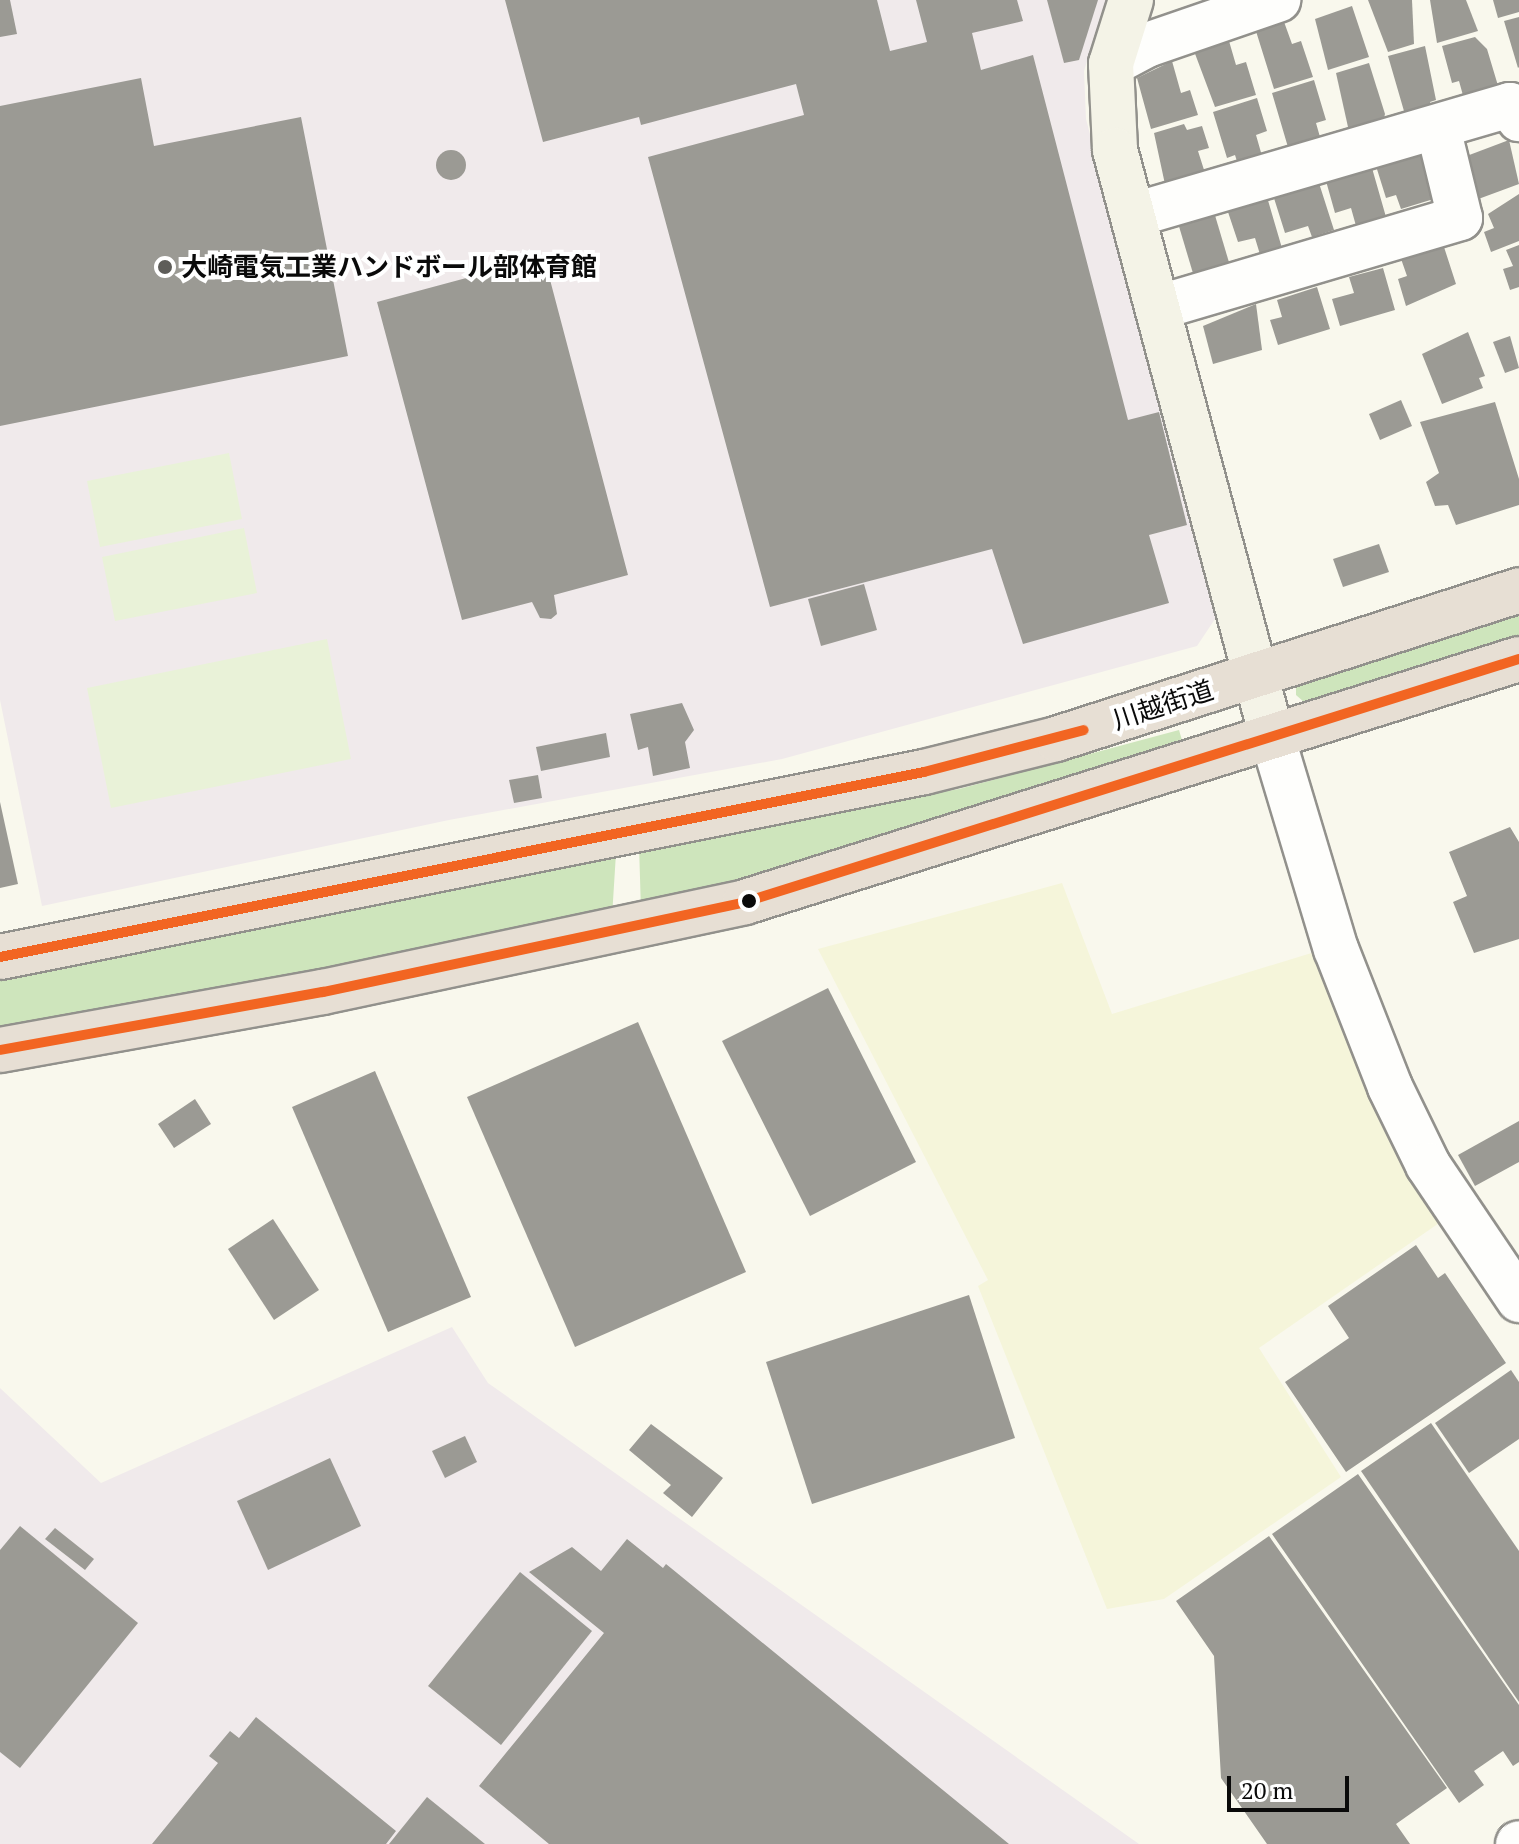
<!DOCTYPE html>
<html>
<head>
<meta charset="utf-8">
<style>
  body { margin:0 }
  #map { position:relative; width:1519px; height:1844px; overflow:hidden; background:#f9f8ed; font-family:"PT Serif","Noto Sans JP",serif }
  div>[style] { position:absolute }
  .industrial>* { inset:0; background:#f0eaeb }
  .farmland>* { inset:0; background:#f5f5da }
  .forest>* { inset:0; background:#cee5bc }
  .pitch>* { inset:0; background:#e9f2d8 }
  .building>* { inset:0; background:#9b9a94 }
  .round { border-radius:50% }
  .roads { filter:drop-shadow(2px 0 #92918c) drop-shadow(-2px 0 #92918c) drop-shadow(0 2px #92918c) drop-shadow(0 -2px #92918c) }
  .street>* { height:44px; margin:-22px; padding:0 22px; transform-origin:22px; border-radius:22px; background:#fefefc }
  .secondary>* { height:44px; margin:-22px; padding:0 22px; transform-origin:22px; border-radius:22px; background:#f4f3e7 }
  .highway>* { height:44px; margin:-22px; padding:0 22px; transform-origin:22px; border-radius:22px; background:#e7dfd4 }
  .bus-1>* { height:10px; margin:-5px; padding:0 5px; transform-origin:5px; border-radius:5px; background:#f26522 }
  .dots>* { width:22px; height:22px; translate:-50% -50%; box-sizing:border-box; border:4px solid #fff; border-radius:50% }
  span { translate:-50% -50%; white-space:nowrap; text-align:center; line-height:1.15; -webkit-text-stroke:8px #fff; paint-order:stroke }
  .poi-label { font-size:26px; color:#0a0a0a; font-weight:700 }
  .left { translate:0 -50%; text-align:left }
  .street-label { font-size:26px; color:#0a0a0a }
  .scale { position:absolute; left:1227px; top:1776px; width:122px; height:36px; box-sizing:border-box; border:4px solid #0a0a0a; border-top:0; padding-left:10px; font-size:24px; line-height:28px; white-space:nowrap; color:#0a0a0a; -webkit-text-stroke:6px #fff; paint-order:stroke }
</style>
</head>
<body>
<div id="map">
  <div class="industrial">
    <div style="clip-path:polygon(0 0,1106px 0,1084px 71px,1086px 119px,1217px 616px,1197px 646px,782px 759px,449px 820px,42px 906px,0 700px)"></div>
    <div style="clip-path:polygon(452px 1327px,488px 1383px,1139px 1844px,0 1844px,0 1388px,101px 1483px)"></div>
  </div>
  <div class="farmland">
    <div style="clip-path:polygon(1062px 883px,1112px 1014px,1318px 951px,1376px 1110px,1442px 1221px,1259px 1348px,1341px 1477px,1164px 1599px,1107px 1609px,978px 1286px,988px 1280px,818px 949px)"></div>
  </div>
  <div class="forest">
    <div style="clip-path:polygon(1519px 607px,1519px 636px,1304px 702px,1296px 695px,1296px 683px)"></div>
    <div style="clip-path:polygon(1179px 730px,1184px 747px,641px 911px,639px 845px,959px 789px)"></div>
    <div style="clip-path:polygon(616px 853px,612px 917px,0 1032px,0 976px)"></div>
  </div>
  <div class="pitch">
    <div style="clip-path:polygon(229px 453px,242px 519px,100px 547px,87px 481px)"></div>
    <div style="clip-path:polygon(244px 528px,257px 593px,115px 621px,102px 557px)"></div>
    <div style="clip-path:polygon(327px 639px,351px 759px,111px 808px,87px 688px)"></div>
  </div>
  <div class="building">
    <div style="clip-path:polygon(0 0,10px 0,17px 34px,0 37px)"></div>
    <div style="clip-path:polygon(505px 0,877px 0,890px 51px,927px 42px,916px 0,1017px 0,1023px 21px,972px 33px,981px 70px,1033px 55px,1128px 420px,1159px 412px,1187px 525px,1149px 535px,1169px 603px,1023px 644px,992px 549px,770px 607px,648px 157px,804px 115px,796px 84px,641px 125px,639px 117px,543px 142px)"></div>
    <div style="clip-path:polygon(1047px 0,1098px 0,1079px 60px,1064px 63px)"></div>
    <div style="clip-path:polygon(1368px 0,1412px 0,1414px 44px,1388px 52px)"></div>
    <div style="clip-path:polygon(1430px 0,1466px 0,1478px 31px,1437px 43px)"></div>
    <div style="clip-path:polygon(1493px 0,1519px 0,1519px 12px,1498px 18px)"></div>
    <div style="clip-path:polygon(1352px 6px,1369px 57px,1328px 70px,1315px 19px)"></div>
    <div style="clip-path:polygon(1519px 17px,1519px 67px,1518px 68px,1504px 21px)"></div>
    <div style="clip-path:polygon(1283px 19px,1292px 44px,1301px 41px,1313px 77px,1274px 89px,1255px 28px)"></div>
    <div style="clip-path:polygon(1475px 37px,1487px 49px,1499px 89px,1464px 99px,1459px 81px,1452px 83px,1442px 46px)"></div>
    <div style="clip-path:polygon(1229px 41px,1236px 65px,1246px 62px,1256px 95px,1215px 107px,1194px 51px)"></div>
    <div style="clip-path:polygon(1425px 46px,1436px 100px,1430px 102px,1432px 110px,1406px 118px,1388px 56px)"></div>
    <div style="clip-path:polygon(1172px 61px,1181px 93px,1190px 90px,1198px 115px,1151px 129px,1137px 78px)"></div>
    <div style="clip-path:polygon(1369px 63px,1385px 114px,1382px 126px,1350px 136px,1336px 73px)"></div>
    <div style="clip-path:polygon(141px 78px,154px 146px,301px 117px,348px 356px,0 426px,0 106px)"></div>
    <div style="clip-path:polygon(1314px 80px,1326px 120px,1316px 123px,1322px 144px,1290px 154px,1272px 93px)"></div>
    <div style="clip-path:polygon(1257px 98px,1267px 131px,1256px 135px,1264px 163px,1240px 171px,1235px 155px,1227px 158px,1213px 112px)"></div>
    <div style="clip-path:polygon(1184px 124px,1187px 130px,1202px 126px,1209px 148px,1198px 151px,1205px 173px,1166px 189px,1154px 133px)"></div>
    <div style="clip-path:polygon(1509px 140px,1519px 184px,1473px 201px,1464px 157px)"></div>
    <div class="round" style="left:436px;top:150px;width:30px;height:30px"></div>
    <div style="clip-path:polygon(1423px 152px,1437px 198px,1401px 209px,1396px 195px,1386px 198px,1376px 166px)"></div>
    <div style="clip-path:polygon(1372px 168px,1388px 224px,1358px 233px,1351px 208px,1335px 213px,1326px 181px)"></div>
    <div style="clip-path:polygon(1318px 180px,1334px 230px,1312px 237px,1308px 226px,1285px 233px,1273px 195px)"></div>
    <div style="clip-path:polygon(1519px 194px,1519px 241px,1491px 252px,1484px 232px,1494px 228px,1488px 214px)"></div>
    <div style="clip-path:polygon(1267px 197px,1284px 255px,1262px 261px,1255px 238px,1238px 242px,1227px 209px)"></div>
    <div style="clip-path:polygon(1214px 212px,1231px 269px,1195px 280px,1178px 223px)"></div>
    <div style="clip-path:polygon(1519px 245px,1519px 287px,1510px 290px,1503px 269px,1513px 266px,1506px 250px)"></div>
    <div style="clip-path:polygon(1444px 247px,1456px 284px,1406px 306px,1398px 279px,1407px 276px,1400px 256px)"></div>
    <div style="clip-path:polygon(544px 257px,628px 575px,554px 595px,557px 614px,551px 619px,540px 618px,532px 602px,462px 620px,377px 302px)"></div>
    <div style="clip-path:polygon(1383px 268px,1395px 310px,1340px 326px,1332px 299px,1354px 293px,1349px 277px)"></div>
    <div style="clip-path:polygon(1317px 287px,1330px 329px,1278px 345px,1270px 320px,1282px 317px,1277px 300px)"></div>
    <div style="clip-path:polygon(1256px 304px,1262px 350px,1213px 364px,1203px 326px)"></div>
    <div style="clip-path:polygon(1468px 332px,1485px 376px,1479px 378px,1483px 388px,1442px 404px,1422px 354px)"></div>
    <div style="clip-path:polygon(1510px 336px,1519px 368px,1505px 373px,1493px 342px)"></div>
    <div style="clip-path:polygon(1401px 400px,1412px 426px,1380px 440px,1369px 414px)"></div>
    <div style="clip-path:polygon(1495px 402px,1519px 479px,1519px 505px,1456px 525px,1448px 505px,1435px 506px,1426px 482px,1439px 473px,1420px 422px)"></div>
    <div style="clip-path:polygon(1379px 544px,1389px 572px,1343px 587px,1333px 559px)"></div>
    <div style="clip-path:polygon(864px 584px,877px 630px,821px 646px,808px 599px)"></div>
    <div style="clip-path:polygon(682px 703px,694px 730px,685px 742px,690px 768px,653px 776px,648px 747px,638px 750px,630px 714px)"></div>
    <div style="clip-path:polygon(606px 733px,610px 757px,541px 771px,536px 747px)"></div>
    <div style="clip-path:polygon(538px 775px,542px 798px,514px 803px,509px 780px)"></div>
    <div style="clip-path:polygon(0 802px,18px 884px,0 888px)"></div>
    <div style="clip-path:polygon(1510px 827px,1519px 842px,1519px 939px,1474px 953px,1453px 902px,1467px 896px,1449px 852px)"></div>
    <div style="clip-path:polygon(828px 988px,916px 1162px,810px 1216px,722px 1041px)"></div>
    <div style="clip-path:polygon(638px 1022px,746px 1272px,575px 1347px,467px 1097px)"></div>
    <div style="clip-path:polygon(375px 1071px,471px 1297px,388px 1332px,292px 1107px)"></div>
    <div style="clip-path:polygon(195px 1099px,211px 1124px,174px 1148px,158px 1124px)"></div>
    <div style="clip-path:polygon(1519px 1121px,1519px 1162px,1475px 1186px,1458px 1155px)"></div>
    <div style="clip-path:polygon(273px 1219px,319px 1290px,274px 1320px,228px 1249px)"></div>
    <div style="clip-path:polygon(1416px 1245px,1438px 1278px,1445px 1273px,1506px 1363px,1346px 1472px,1285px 1382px,1349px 1338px,1328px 1306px)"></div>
    <div style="clip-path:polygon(969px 1295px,1015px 1438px,812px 1504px,766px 1362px)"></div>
    <div style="clip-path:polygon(1511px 1370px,1519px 1382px,1519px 1439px,1469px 1473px,1435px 1423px)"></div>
    <div style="clip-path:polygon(1431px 1423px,1519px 1551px,1519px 1702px,1361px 1471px)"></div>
    <div style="clip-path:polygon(651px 1424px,723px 1478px,692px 1517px,663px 1493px,671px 1485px,629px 1450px)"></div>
    <div style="clip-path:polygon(465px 1436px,477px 1462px,445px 1478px,432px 1451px)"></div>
    <div style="clip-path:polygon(330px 1458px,361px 1526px,268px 1570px,237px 1501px)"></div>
    <div style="clip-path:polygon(1358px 1474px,1519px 1705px,1519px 1762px,1513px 1766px,1503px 1751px,1474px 1771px,1484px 1785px,1459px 1803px,1272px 1534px)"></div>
    <div style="clip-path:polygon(20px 1526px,138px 1623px,20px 1768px,0 1752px,0 1550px)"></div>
    <div style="clip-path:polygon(55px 1528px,94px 1559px,85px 1570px,45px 1539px)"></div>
    <div style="clip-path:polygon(1269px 1536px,1447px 1788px,1396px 1824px,1410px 1844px,1267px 1844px,1221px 1778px,1214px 1656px,1176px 1601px)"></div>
    <div style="clip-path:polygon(627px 1539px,663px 1568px,666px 1564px,1009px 1844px,549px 1844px,479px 1786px,604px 1633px,529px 1572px,572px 1547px,601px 1571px)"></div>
    <div style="clip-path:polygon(520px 1572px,592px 1631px,501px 1745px,428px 1686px)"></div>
    <div style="clip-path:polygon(256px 1717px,396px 1831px,386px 1844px,152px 1844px,218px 1763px,209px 1756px,230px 1731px,239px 1738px)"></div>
    <div style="clip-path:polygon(427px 1797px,485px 1844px,389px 1844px)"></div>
  </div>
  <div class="roads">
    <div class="street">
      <div style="left:1111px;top:64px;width:41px;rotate:-27.8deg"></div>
      <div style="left:1147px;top:45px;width:139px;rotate:-19deg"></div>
      <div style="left:1134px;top:215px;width:392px;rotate:-16.3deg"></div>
      <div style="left:1510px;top:105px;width:17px;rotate:57deg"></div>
      <div style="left:1160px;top:307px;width:313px;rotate:-16.5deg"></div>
      <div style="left:1460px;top:218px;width:93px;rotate:-103.7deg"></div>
      <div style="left:1271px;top:733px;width:226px;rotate:73.3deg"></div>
      <div style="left:1336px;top:949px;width:148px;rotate:68.6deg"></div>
      <div style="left:1390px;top:1087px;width:87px;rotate:64deg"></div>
      <div style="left:1428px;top:1165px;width:163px;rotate:56deg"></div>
      <div style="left:1518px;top:1844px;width:1px;rotate:-45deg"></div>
    </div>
    <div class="secondary">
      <div style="left:1131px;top:0;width:67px;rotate:107.4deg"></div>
      <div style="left:1111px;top:64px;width:86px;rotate:87.3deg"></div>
      <div style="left:1115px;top:150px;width:604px;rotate:75.02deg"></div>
    </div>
    <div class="highway">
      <div style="left:0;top:957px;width:942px;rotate:-11.32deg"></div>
      <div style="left:924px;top:772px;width:136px;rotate:-14deg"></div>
      <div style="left:1056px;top:739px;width:486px;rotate:-17.8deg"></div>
      <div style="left:0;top:1050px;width:328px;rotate:-10.2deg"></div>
      <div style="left:323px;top:992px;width:431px;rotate:-12deg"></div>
      <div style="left:745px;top:902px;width:811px;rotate:-17.43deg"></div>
    </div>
  </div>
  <div class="bus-1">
    <div style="left:0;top:957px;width:942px;rotate:-11.32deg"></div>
    <div style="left:924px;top:772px;width:165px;rotate:-14.7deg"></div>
    <div style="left:0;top:1050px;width:328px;rotate:-10.2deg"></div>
    <div style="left:323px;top:992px;width:431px;rotate:-12deg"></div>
    <div style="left:745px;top:902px;width:811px;rotate:-17.43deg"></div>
  </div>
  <div class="dots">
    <div style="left:165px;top:267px;background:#5e5d59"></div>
    <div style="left:749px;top:901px;background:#0a0a0a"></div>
  </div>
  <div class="poi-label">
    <span class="left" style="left:181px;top:267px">大崎電気工業ハンドボール部体育館</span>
  </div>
  <div class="street-label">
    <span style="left:1163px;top:705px;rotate:-18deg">川越街道</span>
  </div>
  <div class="scale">20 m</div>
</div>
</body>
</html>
